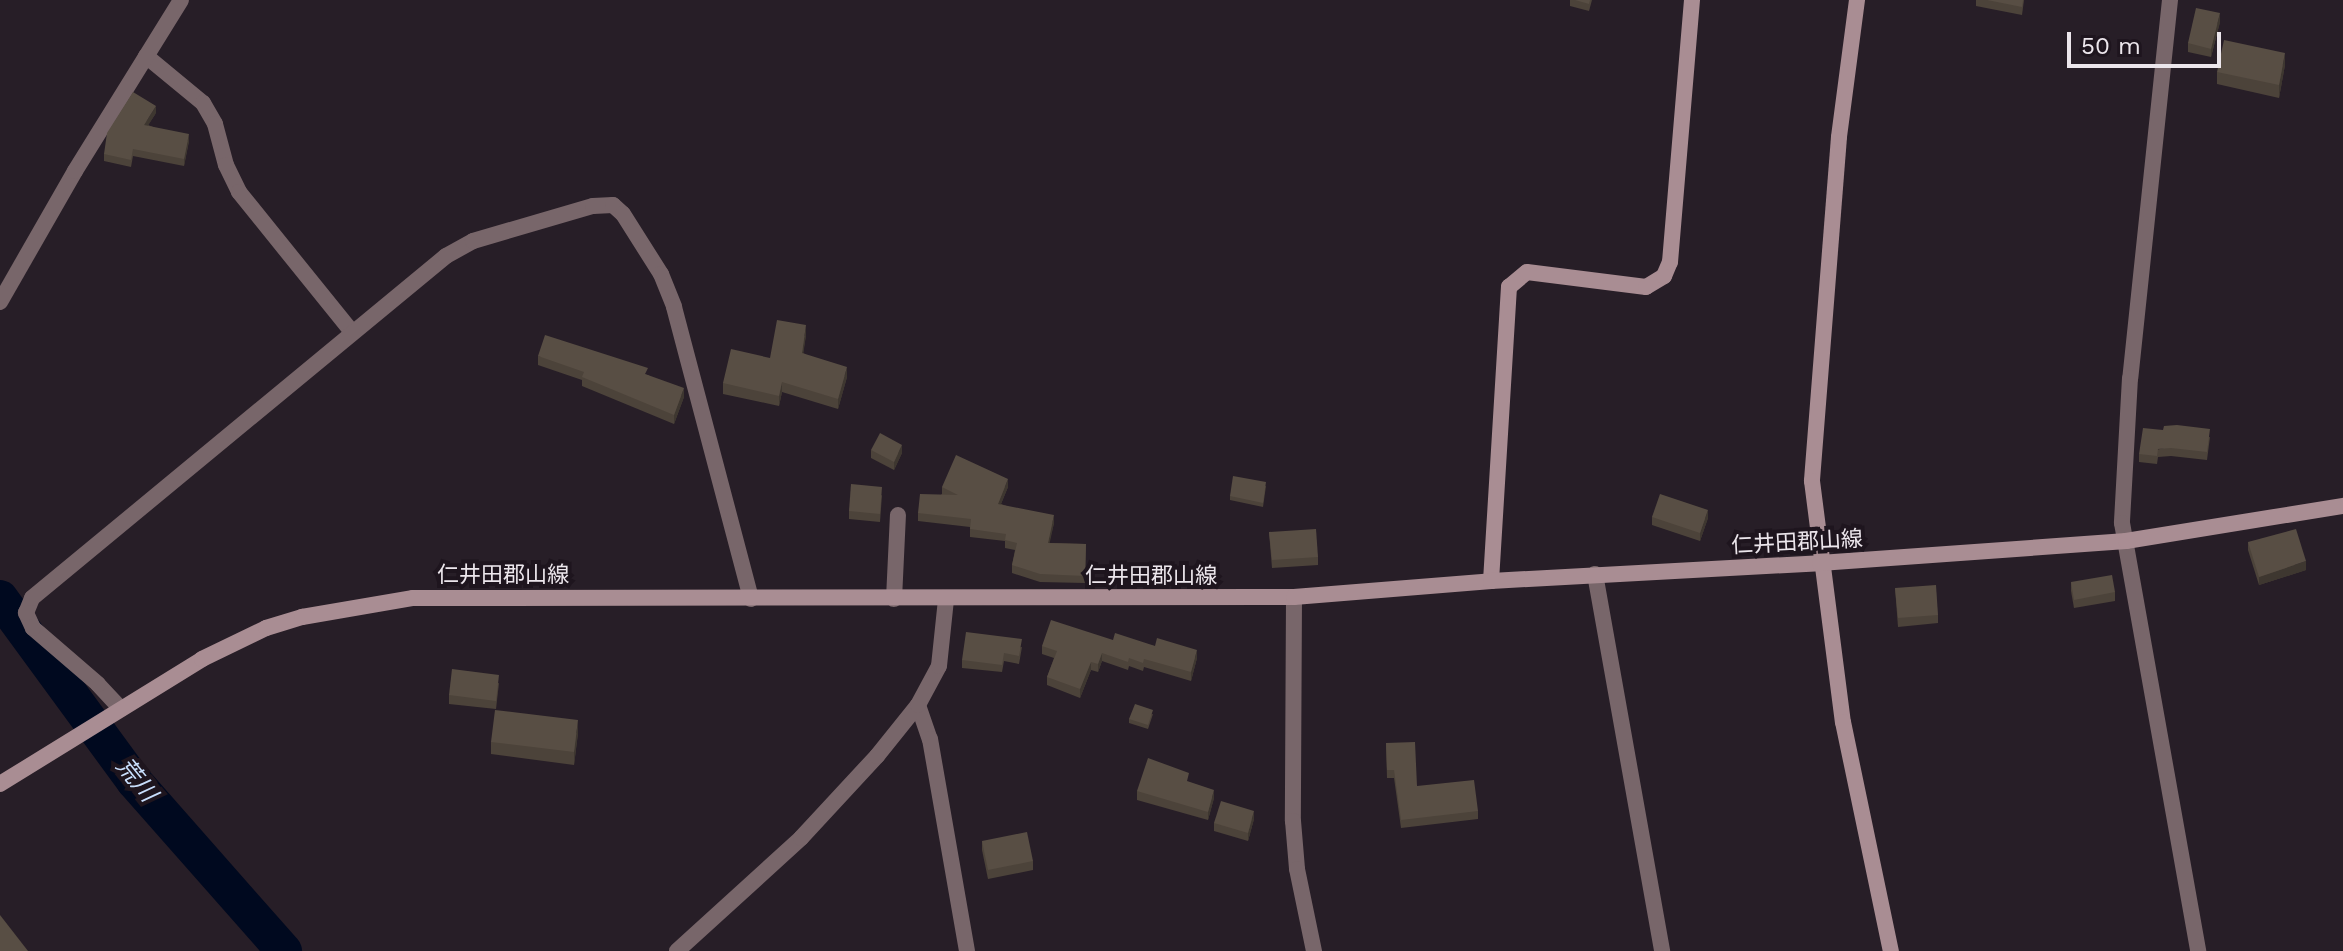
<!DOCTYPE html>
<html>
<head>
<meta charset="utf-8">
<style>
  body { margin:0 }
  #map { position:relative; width:2343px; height:951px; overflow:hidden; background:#271e27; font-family:"Work Sans","Noto Sans JP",sans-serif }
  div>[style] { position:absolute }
  .river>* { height:36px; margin:-18px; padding:0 18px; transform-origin:18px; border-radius:18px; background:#00091f }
  .street>* { height:16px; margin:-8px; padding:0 8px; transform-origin:8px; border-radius:8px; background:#78666a }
  .secondary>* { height:16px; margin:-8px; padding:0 8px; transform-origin:8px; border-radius:8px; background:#a98d93 }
  .wall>* { inset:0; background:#4c433a }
  .shaded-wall>* { inset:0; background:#3e3730 }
  .building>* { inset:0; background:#584e44 }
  span { translate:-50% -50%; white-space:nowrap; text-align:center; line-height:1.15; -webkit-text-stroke:8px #1e151e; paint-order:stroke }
  .street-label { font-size:22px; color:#ece6ec }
  .water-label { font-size:24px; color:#c8defc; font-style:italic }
  .scale { position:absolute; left:2067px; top:32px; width:154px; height:36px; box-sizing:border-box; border:4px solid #ece6ec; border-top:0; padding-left:10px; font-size:24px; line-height:28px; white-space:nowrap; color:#ece6ec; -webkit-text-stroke:6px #1e151e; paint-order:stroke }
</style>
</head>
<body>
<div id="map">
  <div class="river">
    <div style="left:0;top:598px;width:227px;rotate:53.8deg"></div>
    <div style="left:134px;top:781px;width:227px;rotate:48.6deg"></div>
  </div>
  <div class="street">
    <div style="left:2170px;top:0;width:380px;rotate:96deg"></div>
    <div style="left:2130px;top:378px;width:145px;rotate:93.2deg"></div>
    <div style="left:2122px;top:523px;width:435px;rotate:79.9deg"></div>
    <div style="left:146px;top:56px;width:74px;rotate:39.5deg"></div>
    <div style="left:203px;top:103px;width:24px;rotate:60deg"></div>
    <div style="left:215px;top:124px;width:42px;rotate:75deg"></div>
    <div style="left:226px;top:165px;width:30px;rotate:64deg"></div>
    <div style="left:239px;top:192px;width:180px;rotate:51.1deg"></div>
    <div style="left:0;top:302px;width:151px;rotate:-60.2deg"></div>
    <div style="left:75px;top:171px;width:201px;rotate:-58.2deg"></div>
    <div style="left:1595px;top:574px;width:383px;rotate:79.9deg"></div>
    <div style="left:1294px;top:597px;width:224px;rotate:90.3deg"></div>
    <div style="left:1293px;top:821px;width:48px;rotate:85.2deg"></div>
    <div style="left:1297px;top:869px;width:84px;rotate:78.3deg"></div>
    <div style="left:894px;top:599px;width:84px;rotate:-87.3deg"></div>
    <div style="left:918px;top:705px;width:36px;rotate:71deg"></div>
    <div style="left:930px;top:739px;width:215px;rotate:80.1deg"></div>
    <div style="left:121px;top:709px;width:34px;rotate:-133deg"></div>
    <div style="left:98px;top:684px;width:86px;rotate:-139.3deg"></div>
    <div style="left:33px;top:628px;width:17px;rotate:-115deg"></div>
    <div style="left:26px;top:613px;width:16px;rotate:-68deg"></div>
    <div style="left:32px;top:598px;width:537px;rotate:-39.56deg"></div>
    <div style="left:446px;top:256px;width:31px;rotate:-29deg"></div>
    <div style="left:473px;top:241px;width:125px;rotate:-16.3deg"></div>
    <div style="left:593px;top:206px;width:20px;rotate:-3deg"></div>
    <div style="left:613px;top:205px;width:13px;rotate:42deg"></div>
    <div style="left:623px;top:214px;width:71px;rotate:57.7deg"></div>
    <div style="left:661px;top:274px;width:35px;rotate:68deg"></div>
    <div style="left:674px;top:307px;width:302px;rotate:75.2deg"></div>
    <div style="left:677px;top:951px;width:168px;rotate:-42.3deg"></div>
    <div style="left:801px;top:838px;width:112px;rotate:-47.2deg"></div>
    <div style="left:877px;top:756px;width:65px;rotate:-51.2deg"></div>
    <div style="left:918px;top:705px;width:44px;rotate:-61.7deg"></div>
    <div style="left:939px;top:666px;width:67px;rotate:-84deg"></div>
  </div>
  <div class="secondary">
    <div style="left:1857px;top:0;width:138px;rotate:97.5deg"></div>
    <div style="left:1839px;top:137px;width:345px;rotate:94.5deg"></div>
    <div style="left:1812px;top:481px;width:243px;rotate:82.7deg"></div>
    <div style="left:1843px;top:722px;width:234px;rotate:78.2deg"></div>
    <div style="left:1491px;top:581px;width:295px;rotate:-86.5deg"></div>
    <div style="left:1509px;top:287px;width:23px;rotate:-40deg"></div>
    <div style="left:1527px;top:272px;width:120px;rotate:7.2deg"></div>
    <div style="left:1646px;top:287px;width:21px;rotate:-31deg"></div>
    <div style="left:1664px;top:276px;width:15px;rotate:-67deg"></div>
    <div style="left:1670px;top:262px;width:263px;rotate:-85.2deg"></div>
    <div style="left:0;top:784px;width:238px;rotate:-31.7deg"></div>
    <div style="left:202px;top:659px;width:71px;rotate:-25.8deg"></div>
    <div style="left:266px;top:628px;width:38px;rotate:-17deg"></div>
    <div style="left:302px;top:617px;width:113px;rotate:-9.7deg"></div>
    <div style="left:413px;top:598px;width:881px;rotate:-0.07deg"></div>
    <div style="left:1294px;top:597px;width:198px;rotate:-4.6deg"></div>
    <div style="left:1491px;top:581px;width:329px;rotate:-3.1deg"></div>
    <div style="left:1820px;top:563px;width:307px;rotate:-4.1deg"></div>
    <div style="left:2126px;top:541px;width:220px;rotate:-9.2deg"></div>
  </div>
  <div class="wall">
    <div style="clip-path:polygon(1570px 0,1592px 0,1589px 11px,1570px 6px)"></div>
    <div style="clip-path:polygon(1976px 0,2024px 0,2022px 15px,1976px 6px)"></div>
    <div style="clip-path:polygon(2220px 22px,2211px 57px,2188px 52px,2188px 43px)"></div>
    <div style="clip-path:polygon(2285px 65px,2279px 98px,2217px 84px,2217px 72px)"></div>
    <div style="clip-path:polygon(156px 113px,148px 125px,189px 141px,184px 166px,133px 156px,131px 167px,104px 161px,104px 154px)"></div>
    <div style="clip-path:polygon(806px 335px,803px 353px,847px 377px,838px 409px,782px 392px,779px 406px,723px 394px,723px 383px,770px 358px)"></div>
    <div style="clip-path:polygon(538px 356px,648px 375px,684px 397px,674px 424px,582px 386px,582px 380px,538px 365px)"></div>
    <div style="clip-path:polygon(2210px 437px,2207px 460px,2171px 456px,2158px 457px,2157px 464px,2139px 462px,2139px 454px)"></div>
    <div style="clip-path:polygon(871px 450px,902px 453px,894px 470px,871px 458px)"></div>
    <div style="clip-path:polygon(1266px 486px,1263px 507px,1230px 500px,1230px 496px)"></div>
    <div style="clip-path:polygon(942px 487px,1008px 487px,1001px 504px,1054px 523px,1049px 543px,1086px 544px,1085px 583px,1040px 582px,1012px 573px,1012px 565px,1015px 550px,1005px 548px,1005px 541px,970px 537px,970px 527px,918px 521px,918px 513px,942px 494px)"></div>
    <div style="clip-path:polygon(882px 495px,880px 522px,849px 519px,849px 511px)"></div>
    <div style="clip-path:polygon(1652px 517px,1708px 518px,1700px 541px,1652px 525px)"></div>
    <div style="clip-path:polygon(1269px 532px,1318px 557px,1318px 565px,1272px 568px)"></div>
    <div style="clip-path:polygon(2248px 542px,2306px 570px,2259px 585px,2248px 550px)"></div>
    <div style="clip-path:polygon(2071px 582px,2115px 592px,2115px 601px,2074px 608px,2071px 591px)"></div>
    <div style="clip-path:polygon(1895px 588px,1938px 615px,1938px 623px,1898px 627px)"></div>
    <div style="clip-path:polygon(1113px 640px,1155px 646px,1197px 658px,1191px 681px,1144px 667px,1143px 671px,1129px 666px,1128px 670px,1102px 661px,1098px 672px,1091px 670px,1080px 698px,1047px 685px,1047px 677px,1054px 658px,1042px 654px,1042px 646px)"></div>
    <div style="clip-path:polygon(1022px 647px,1019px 664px,1004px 661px,1002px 672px,962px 668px,962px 660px)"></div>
    <div style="clip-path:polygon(499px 683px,496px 709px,449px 704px,449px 695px)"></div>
    <div style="clip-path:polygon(1153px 714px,1148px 729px,1129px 723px,1129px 719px)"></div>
    <div style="clip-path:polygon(578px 733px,574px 765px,491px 754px,491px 742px)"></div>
    <div style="clip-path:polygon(1386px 743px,1417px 786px,1478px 811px,1478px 819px,1401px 828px,1394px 778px,1387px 778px)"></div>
    <div style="clip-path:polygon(1189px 782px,1214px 798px,1208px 820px,1137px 800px,1137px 791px)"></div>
    <div style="clip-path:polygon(1254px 819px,1248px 841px,1214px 831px,1214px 823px)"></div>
    <div style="clip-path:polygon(982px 841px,1033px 861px,1033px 870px,988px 879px,982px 850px)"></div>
  </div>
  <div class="shaded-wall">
    <div style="clip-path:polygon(2220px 13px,2220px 22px,2211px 57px,2211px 49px)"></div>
    <div style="clip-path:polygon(2285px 53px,2285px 65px,2279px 98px,2279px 85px)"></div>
    <div style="clip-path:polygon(156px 106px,156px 113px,144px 132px,144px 125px)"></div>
    <div style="clip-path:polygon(189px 134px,189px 141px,184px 166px,184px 159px)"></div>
    <div style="clip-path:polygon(806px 325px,806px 335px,802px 363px,802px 353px)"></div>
    <div style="clip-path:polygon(847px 367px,847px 377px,838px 409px,838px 399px)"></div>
    <div style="clip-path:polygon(782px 382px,782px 392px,779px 406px,779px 396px)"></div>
    <div style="clip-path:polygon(684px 388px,684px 397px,674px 424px,674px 415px)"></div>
    <div style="clip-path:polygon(902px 445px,902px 453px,894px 470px,894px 462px)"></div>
    <div style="clip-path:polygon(1008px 479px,1008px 487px,998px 511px,998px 504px)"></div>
    <div style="clip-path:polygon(1708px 510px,1708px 518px,1700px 541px,1700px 533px)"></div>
    <div style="clip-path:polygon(1054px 515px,1054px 523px,1048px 551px,1048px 543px)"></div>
    <div style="clip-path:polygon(2306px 561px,2306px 570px,2259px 585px,2259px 577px)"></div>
    <div style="clip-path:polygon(1197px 650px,1197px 658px,1191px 681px,1191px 672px)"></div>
    <div style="clip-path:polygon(1102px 653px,1102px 661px,1098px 672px,1098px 664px)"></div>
    <div style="clip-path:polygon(1091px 662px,1091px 670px,1080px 698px,1080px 689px)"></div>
    <div style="clip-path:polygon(578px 720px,578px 733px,574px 765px,574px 752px)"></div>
    <div style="clip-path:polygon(1214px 790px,1214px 798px,1208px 820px,1208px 812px)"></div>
    <div style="clip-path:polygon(1254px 811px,1254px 819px,1248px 841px,1248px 833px)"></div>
  </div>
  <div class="building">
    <div style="clip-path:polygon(1575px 0,1590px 0,1589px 4px)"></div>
    <div style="clip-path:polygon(1987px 0,2023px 0,2022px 7px)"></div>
    <div style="clip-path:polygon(2196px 8px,2220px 13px,2211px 49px,2188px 43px)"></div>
    <div style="clip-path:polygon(2224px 40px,2285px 53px,2279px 85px,2217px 72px)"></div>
    <div style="clip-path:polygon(133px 92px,156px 106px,144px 125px,189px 134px,184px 159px,133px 149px,131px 160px,104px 154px,107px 133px)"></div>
    <div style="clip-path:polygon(777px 320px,806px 325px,802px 353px,847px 367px,838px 399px,782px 382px,779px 396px,723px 383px,731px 349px,770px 358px)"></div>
    <div style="clip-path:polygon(545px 335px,648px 368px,645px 374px,684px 388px,674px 415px,582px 377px,584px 372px,538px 356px)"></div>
    <div style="clip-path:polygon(2177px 425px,2210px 429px,2207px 452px,2171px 448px,2158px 449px,2157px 456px,2139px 454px,2143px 428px,2163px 430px,2164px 426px)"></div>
    <div style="clip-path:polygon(880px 433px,902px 445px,894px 462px,871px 450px)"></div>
    <div style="clip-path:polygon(956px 455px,1008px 479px,998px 504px,1054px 515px,1048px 543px,1086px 544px,1085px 576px,1040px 574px,1012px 565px,1017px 543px,1005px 540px,1006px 534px,970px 529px,971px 519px,918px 513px,920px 494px,958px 495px,942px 487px)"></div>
    <div style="clip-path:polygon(1233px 476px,1266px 482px,1263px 503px,1230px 496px)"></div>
    <div style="clip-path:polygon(851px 484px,882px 487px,880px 514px,849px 511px)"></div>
    <div style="clip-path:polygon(1660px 494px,1708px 510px,1700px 533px,1652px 517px)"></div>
    <div style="clip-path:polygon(1316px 529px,1318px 557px,1272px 560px,1269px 532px)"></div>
    <div style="clip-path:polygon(2296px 529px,2306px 561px,2259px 577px,2248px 542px)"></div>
    <div style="clip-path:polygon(2112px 575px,2115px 592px,2074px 600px,2071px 582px)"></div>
    <div style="clip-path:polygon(1936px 585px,1938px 615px,1898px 618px,1895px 588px)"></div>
    <div style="clip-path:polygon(1051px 620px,1113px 640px,1115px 633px,1155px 646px,1157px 638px,1197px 650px,1191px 672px,1144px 659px,1143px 663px,1129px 658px,1128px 662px,1102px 653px,1098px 664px,1091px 662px,1080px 689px,1047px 677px,1057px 651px,1042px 646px)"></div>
    <div style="clip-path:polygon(966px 632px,1022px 639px,1019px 656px,1004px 653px,1002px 665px,962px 660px)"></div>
    <div style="clip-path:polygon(452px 669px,499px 675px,496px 701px,449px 695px)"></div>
    <div style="clip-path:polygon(1135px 704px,1153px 710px,1148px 725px,1129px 719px)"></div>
    <div style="clip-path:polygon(495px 710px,578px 720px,574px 752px,491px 742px)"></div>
    <div style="clip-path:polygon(1415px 742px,1417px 786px,1474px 780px,1478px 811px,1401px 820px,1394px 770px,1387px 770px,1386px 743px)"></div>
    <div style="clip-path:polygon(1148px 758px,1189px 773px,1187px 781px,1214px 790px,1208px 812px,1137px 791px)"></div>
    <div style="clip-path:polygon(1221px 801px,1254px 811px,1248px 833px,1214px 823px)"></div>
    <div style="clip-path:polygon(1027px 832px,1033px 861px,988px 870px,982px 841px)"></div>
    <div style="clip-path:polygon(0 915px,28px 951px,0 951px)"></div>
  </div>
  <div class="street-label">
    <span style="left:1797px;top:542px;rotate:-3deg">仁井田郡山線</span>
    <span style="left:503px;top:575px">仁井田郡山線</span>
    <span style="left:1151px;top:576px">仁井田郡山線</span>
  </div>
  <div class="water-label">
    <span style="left:136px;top:780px;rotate:51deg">荒川</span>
  </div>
  <div class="scale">50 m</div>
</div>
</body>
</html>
